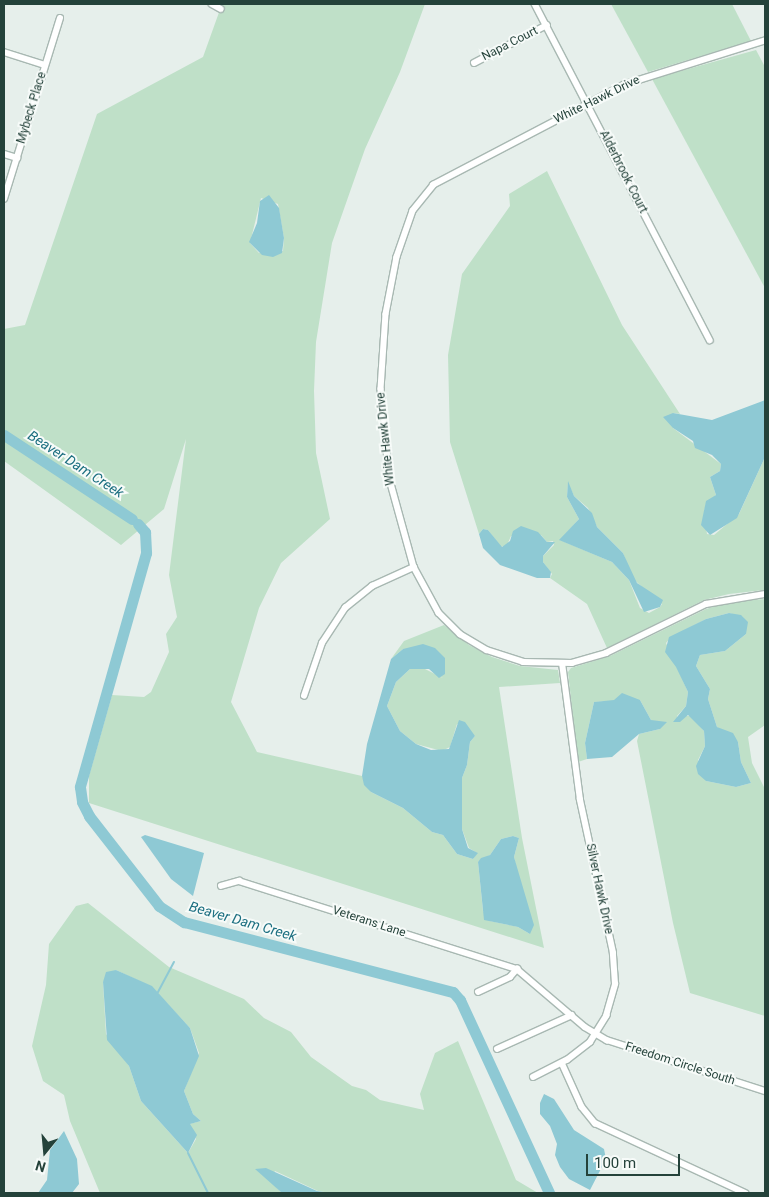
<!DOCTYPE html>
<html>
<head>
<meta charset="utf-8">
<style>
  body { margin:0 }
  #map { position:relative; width:769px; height:1197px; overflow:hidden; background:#e6efeb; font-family:Roboto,sans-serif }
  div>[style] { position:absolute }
  .green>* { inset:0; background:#bfe0c8 }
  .water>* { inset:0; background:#8ec9d4 }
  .stream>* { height:2px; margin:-1px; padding:0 1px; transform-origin:1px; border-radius:1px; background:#8ec9d4 }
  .river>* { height:11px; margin:-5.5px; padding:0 5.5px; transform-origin:5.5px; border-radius:5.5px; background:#8ec9d4 }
  .roads { filter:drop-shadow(1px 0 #a8b8b2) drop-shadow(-1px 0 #a8b8b2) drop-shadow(0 1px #a8b8b2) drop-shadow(0 -1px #a8b8b2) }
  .minor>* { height:5.5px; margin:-2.75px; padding:0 2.75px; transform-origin:2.75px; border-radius:2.75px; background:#fff }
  span { translate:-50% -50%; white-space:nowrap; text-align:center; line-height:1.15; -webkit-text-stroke:4px #f7fbf9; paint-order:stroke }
  .street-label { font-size:12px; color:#24423a }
  .water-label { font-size:14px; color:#1c6f80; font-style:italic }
  .frame { position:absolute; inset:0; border:5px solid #24423a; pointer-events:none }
  .north { position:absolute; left:20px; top:1127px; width:50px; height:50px; -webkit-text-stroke:4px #f7fbf9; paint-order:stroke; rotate:197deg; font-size:14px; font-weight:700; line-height:20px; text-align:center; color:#24423a }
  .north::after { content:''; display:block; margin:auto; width:18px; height:22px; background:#24423a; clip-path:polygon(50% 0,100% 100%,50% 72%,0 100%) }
  .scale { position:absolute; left:586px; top:1154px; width:94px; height:22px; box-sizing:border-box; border:2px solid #24423a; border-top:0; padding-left:6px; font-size:15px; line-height:18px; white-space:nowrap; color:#24423a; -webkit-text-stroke:4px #f7fbf9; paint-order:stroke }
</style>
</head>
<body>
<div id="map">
  <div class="green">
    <div style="clip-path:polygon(evenodd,222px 4px,425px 4px,400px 72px,365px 149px,332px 243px,316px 342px,314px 391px,316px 453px,330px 519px,281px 563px,259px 608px,231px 702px,257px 752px,362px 776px,371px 792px,403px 808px,432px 832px,443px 835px,457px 854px,473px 859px,477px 853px,469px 848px,462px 829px,462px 778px,467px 765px,470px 742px,475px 736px,457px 724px,450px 747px,442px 751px,416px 744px,400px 731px,387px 706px,396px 682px,410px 669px,421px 667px,443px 678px,403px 649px,391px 659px,404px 641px,444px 625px,469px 645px,492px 657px,520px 666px,558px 670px,560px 683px,499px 687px,522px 838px,544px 948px,89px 803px,89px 776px,112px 695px,144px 697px,151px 692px,169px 652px,166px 634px,177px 617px,169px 575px,186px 439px,164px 509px,121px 545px,4px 461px,4px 329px,25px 325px,97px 114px,203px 57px,222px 4px,261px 198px,278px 204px,284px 238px,283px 251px,259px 253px,250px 243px,261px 198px,222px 4px,513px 836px,519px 838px,514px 857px,530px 934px,518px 927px,490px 921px,483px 911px,478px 862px,490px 855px,501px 839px,513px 836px)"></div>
    <div style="clip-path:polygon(611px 4px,732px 4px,751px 41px,648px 72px)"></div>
    <div style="clip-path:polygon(756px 50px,765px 67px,765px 288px,652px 79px)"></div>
    <div style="clip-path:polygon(evenodd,547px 171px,622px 325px,680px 414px,673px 413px,673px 428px,721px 464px,720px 471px,710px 477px,716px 495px,706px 504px,704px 512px,707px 534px,714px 535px,739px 514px,765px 457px,765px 590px,729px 594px,704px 600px,607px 648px,587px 604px,550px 578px,552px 574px,543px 562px,543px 556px,554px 545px,553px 541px,547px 542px,541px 535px,511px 536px,507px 545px,501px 547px,488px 530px,483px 529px,479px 534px,450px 442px,448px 355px,462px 274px,510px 206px,509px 194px,547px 171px,568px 483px,574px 496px,588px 508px,597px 527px,623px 553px,633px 579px,662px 604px,660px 607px,649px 613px,640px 608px,629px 580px,612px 562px,560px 540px,579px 519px,567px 497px,568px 483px)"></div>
    <div style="clip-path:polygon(evenodd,765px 599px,765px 725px,748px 737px,752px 763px,765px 789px,765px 1016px,690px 993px,673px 923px,637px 741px,639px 734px,660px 729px,651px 720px,640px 700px,594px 702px,585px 743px,587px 759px,578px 762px,568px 672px,571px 668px,610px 656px,706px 609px,730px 602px,765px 599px,729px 613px,743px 617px,746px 634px,725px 651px,700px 655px,696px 666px,710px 689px,708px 699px,717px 727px,738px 742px,741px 762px,751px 783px,736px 787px,706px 781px,698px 760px,705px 746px,704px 731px,691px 716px,685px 716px,679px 722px,677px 716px,686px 706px,688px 692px,666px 643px,671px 637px,706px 619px,729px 613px)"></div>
    <div style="clip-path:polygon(evenodd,88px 903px,169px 967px,244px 999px,264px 1018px,291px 1032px,311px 1057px,352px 1086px,366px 1090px,380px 1100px,424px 1110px,420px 1094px,435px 1053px,458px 1041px,516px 1180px,538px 1193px,330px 1193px,318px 1191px,275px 1171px,270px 1181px,282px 1193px,100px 1193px,70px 1121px,64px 1095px,43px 1081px,32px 1046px,46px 985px,49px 944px,76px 906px,88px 903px,116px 970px,152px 987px,190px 1028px,199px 1053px,184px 1091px,193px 1114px,201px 1121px,189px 1124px,196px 1139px,188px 1153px,141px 1101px,129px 1066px,106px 1034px,103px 982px,116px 970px)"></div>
  </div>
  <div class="water">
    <div style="clip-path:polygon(269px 195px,279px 208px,284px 238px,282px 253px,273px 257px,262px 255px,249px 242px,257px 223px,260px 201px)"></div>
    <div style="clip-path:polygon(765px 400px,765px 457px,737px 518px,710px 535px,701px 525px,706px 501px,716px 495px,710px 477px,720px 471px,721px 464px,712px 455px,695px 448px,693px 441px,673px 428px,663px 417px,673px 413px,712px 420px)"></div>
    <div style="clip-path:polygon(568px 481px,574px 496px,592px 513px,597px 527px,623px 553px,637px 583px,663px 600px,660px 607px,644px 612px,629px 580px,612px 562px,559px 540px,579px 519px,567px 497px)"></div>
    <div style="clip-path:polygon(521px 526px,538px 532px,547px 542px,555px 542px,543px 556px,543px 562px,551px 572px,550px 578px,537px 578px,500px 565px,483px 548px,479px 534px,483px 529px,488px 530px,502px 547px,510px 541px,513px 531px)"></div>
    <div style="clip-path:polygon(729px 613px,741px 615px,748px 622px,746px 634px,725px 651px,700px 655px,696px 666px,710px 689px,708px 699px,717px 727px,733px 733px,738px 742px,741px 762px,751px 783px,736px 787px,706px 781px,698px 774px,696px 766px,705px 746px,704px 731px,688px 715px,680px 722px,673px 722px,686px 706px,688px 692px,676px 667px,665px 652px,669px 637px,706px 619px)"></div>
    <div style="clip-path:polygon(423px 644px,435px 648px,445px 658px,445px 674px,439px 678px,429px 669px,410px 669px,396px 682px,387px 706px,400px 731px,416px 744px,431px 750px,449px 749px,459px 720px,465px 722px,475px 736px,470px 742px,467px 765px,462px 778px,462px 829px,468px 848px,478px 853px,473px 859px,457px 854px,443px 835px,432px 832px,403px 808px,371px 792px,364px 785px,362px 776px,367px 744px,391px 659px,403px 649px)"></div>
    <div style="clip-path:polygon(622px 693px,640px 700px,651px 720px,667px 722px,660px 729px,639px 734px,612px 757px,587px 759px,585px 743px,594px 702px,614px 700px)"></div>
    <div style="clip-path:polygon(145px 835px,204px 853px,193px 896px,171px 879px,141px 837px)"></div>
    <div style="clip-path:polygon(513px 836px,519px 838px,514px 857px,534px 925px,530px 934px,518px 927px,484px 920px,478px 862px,481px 858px,490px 855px,501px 839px)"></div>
    <div style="clip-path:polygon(116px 970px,152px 986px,190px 1028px,199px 1056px,184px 1091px,193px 1114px,201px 1121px,190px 1124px,197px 1135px,188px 1153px,141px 1101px,129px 1066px,107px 1040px,103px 982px,106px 972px)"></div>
    <div style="clip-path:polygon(544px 1094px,554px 1099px,574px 1130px,604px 1149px,606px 1159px,590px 1190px,569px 1179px,560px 1167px,555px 1155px,557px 1144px,550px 1126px,540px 1114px,540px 1103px)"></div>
    <div style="clip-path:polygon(64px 1131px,77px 1159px,79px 1184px,72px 1193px,38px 1193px,47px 1180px,50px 1150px)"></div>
    <div style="clip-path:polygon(266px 1168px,317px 1191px,330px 1193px,282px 1193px,255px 1169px)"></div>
  </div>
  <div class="stream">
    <div style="left:158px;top:992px;width:34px;rotate:-62deg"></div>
    <div style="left:188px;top:1153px;width:45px;rotate:63.4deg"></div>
  </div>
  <div class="river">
    <div style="left:4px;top:435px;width:153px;rotate:33.3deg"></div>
    <div style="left:138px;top:524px;width:11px;rotate:49deg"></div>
    <div style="left:145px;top:532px;width:21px;rotate:87deg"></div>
    <div style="left:146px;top:553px;width:243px;rotate:105.8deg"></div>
    <div style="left:80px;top:787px;width:15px;rotate:82deg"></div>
    <div style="left:82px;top:802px;width:16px;rotate:63deg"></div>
    <div style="left:89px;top:816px;width:114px;rotate:52.1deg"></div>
    <div style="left:159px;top:906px;width:30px;rotate:33deg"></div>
    <div style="left:184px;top:922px;width:278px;rotate:14.6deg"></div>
    <div style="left:453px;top:992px;width:11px;rotate:49deg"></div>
    <div style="left:460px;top:1000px;width:213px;rotate:65.2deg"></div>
  </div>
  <div class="roads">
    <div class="minor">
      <div style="left:212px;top:4px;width:10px;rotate:29deg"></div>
      <div style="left:535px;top:4px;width:379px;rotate:62.5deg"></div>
      <div style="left:765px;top:41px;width:147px;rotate:162.6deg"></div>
      <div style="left:625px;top:85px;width:216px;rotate:152.4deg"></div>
      <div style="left:434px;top:185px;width:33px;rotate:129deg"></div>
      <div style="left:413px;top:211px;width:49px;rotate:109.2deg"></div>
      <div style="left:397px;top:257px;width:58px;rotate:100.9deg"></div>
      <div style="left:386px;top:314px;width:75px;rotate:93.8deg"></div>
      <div style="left:381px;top:389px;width:91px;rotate:84.4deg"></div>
      <div style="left:390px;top:480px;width:90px;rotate:74.6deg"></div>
      <div style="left:414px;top:567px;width:52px;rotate:61.5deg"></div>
      <div style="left:439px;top:613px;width:30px;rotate:45deg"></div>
      <div style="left:460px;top:634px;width:31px;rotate:31deg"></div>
      <div style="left:487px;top:650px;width:38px;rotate:18deg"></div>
      <div style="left:523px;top:662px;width:49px;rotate:1.2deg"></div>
      <div style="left:572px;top:663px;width:35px;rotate:-16deg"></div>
      <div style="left:606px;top:653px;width:111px;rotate:-26.1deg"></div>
      <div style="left:706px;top:604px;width:60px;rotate:-9.6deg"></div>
      <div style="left:4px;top:52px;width:43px;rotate:17.6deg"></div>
      <div style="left:474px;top:63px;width:82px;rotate:-27.5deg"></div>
      <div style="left:4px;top:154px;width:14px;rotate:17deg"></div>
      <div style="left:4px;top:199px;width:189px;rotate:-72.8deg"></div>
      <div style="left:304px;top:696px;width:56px;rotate:-71.2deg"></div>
      <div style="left:322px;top:643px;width:42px;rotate:-56.7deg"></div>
      <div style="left:345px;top:608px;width:35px;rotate:-39deg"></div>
      <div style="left:372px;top:586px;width:46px;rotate:-24.3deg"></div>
      <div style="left:221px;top:886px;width:19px;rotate:-16deg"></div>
      <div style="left:239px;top:881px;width:292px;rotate:17.6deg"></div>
      <div style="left:517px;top:969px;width:89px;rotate:40.5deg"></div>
      <div style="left:585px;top:1027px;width:26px;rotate:31deg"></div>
      <div style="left:607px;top:1040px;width:166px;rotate:17.9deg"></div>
      <div style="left:478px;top:992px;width:35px;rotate:-25deg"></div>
      <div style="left:510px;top:977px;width:11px;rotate:-49deg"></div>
      <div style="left:497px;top:1049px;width:82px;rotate:-24.4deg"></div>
      <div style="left:562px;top:1063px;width:48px;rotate:65.6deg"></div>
      <div style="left:582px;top:1107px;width:21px;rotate:51deg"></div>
      <div style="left:595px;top:1123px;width:166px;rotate:25deg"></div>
      <div style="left:533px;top:1077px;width:38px;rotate:-27deg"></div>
      <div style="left:567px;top:1060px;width:29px;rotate:-38deg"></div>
      <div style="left:590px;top:1042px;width:31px;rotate:-58deg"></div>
      <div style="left:606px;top:1016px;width:33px;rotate:-74deg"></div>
      <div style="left:615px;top:984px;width:31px;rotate:-94deg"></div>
      <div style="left:613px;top:953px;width:157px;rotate:-102.2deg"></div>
      <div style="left:580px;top:800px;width:137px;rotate:-97.5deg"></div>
    </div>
  </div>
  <div class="street-label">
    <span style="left:510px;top:44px;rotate:-27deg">Napa Court</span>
    <span style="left:597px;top:100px;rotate:-26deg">White Hawk Drive</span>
    <span style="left:32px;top:108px;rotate:-73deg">Mybeck Place</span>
    <span style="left:623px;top:172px;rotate:63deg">Alderbrook Court</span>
    <span style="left:386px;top:439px;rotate:-96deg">White Hawk Drive</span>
    <span style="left:599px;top:889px;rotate:78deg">Silver Hawk Drive</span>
    <span style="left:369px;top:922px;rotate:18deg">Veterans Lane</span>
    <span style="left:680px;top:1064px;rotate:18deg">Freedom Circle South</span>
  </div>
  <div class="water-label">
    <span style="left:76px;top:464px;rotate:33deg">Beaver Dam Creek</span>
    <span style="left:243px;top:921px;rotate:16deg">Beaver Dam Creek</span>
  </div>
  <div class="frame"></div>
  <div class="north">N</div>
  <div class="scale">100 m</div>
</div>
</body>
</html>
